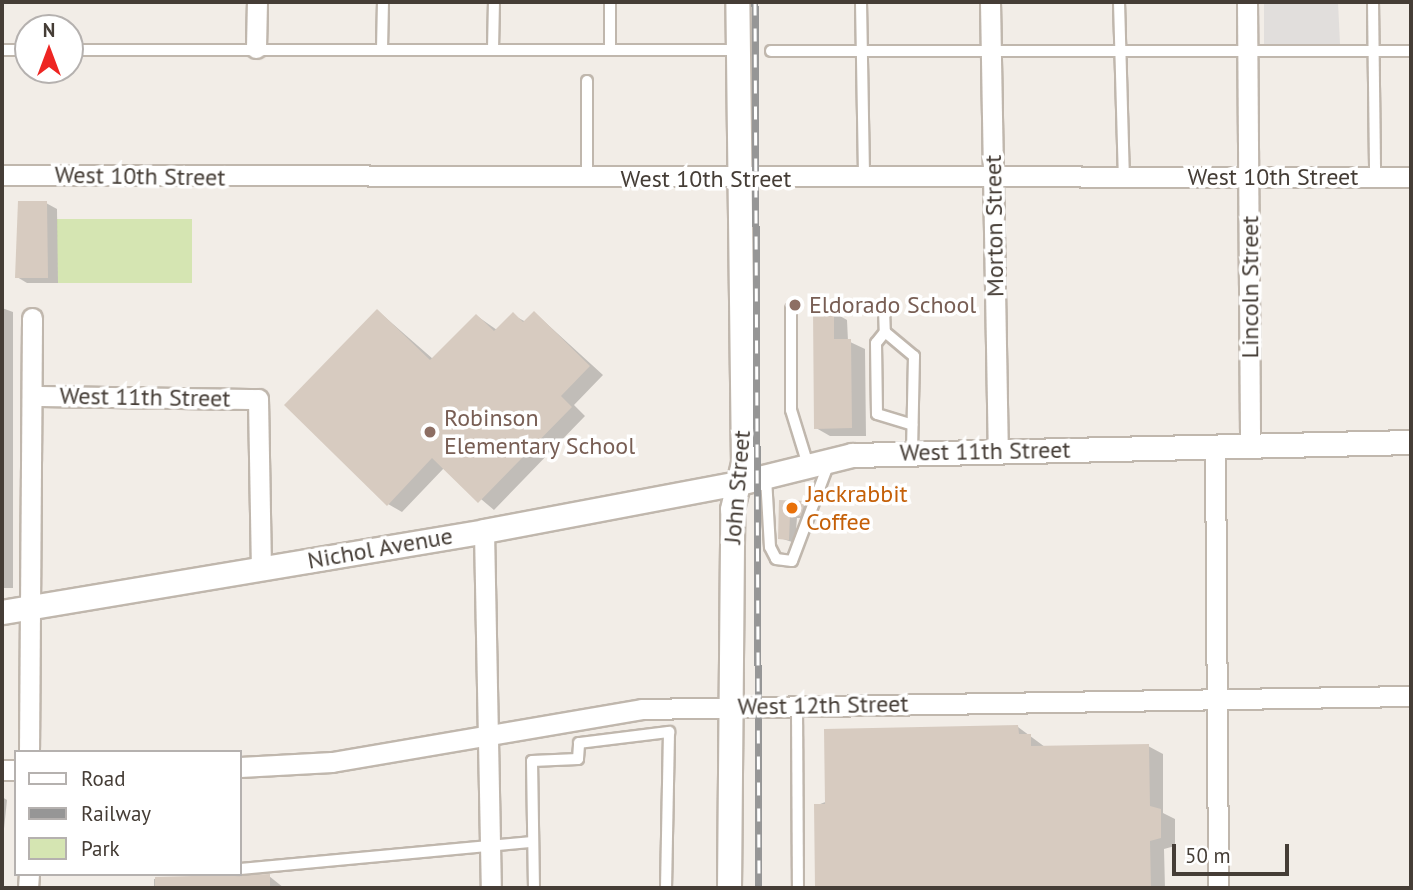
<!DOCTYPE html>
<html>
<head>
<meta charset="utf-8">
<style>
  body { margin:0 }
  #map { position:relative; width:1413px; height:890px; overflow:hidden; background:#f2ede7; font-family:"PT Sans",sans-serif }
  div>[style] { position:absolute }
  .green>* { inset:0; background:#d5e5b2 }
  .parking>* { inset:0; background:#e1dedc }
  .shadow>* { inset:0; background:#0003 }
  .building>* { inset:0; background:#d7cbc0 }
  .roads { filter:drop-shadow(2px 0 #c0b7ad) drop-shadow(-2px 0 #c0b7ad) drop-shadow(0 2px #c0b7ad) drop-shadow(0 -2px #c0b7ad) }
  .service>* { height:10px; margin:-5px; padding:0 5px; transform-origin:5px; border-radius:5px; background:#fff }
  .minor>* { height:19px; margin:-9.5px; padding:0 9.5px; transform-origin:9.5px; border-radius:9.5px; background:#fff }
  .tertiary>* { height:23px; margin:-11.5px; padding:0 11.5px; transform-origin:11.5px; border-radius:11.5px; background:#fff }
  .rail>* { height:7px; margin-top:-3.5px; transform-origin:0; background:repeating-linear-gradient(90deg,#fff 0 13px,#969696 0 26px); box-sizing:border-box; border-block:2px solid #969696 }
  .dots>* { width:19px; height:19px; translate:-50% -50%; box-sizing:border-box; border:4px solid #fff; border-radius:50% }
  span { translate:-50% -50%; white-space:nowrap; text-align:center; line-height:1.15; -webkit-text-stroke:7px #fff; paint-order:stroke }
  .street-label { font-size:24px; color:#453d36 }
  .education-label { font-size:24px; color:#785e54 }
  .left { translate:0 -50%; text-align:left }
  .food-label { font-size:24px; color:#c56008 }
  .frame { position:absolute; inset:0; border:4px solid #453d36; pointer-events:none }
  .legend { position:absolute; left:14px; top:750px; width:228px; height:126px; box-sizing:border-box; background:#fff; border:2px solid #b5b1af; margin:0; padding:9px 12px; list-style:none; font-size:21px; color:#453d36 }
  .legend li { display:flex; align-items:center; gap:14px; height:35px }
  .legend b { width:35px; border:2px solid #b5b1af }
  .north { position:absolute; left:14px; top:14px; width:70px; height:70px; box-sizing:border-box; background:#fff; border:2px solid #b5b1af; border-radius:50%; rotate:0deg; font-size:19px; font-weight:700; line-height:28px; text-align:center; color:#453d36 }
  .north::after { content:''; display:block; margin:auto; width:24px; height:32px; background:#ee2522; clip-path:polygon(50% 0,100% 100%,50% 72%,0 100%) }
  .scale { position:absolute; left:1172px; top:844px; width:117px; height:32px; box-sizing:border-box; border:4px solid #453d36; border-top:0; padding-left:9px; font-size:21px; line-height:24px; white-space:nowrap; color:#453d36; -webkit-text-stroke:5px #fff; paint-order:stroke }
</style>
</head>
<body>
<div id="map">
  <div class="green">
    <div style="clip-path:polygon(57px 219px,192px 219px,192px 283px,58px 283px)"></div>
  </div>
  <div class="parking">
    <div style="clip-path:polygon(1264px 2px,1338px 2px,1340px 44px,1264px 47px)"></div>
  </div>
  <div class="shadow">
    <div style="clip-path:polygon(46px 203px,57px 209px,58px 283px,27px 283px,17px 277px)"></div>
    <div style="clip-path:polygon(2px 308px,13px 312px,13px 588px,2px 588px)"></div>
    <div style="clip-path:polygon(378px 311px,433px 359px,477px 316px,497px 330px,513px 315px,526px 322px,535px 313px,603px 375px,574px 405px,585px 416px,494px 510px,444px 468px,402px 512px,388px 504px)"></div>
    <div style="clip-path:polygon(833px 312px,847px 320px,848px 341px,865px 349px,866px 436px,830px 436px,816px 428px)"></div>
    <div style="clip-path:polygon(781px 502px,811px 507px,808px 518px,797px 518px,795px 543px,780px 538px)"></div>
    <div style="clip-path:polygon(1018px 727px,1045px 747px,1148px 746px,1163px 754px,1163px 813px,1175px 819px,1175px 846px,1164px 849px,1165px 888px,817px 888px,815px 806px)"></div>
    <div style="clip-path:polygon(2px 797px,7px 800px,2px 848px)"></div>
    <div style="clip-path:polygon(269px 876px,284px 888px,154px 888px,154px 879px)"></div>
  </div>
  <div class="building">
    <div style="clip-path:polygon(18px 201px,47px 201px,48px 278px,15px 278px)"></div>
    <div style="clip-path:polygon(377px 309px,430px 360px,476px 314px,494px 331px,513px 312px,523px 322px,534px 311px,590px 366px,561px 396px,572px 407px,478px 503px,432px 458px,387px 506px,284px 405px)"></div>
    <div style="clip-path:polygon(813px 310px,834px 310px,834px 339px,851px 339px,852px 428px,814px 429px)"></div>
    <div style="clip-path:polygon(779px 500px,805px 501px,801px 516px,790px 515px,789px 540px,778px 539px)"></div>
    <div style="clip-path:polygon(1018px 725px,1019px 734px,1031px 734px,1031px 746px,1149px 744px,1150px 806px,1161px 809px,1161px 838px,1150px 841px,1151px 888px,815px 888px,814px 804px,825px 804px,824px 729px)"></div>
    <div style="clip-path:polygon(270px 874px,270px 888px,155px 888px,155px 877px)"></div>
  </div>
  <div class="roads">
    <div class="service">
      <div style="left:610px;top:2px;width:47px;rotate:90deg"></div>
      <div style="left:861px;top:2px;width:176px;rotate:89deg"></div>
      <div style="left:1119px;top:2px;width:175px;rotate:88.4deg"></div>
      <div style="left:1373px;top:2px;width:175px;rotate:89.3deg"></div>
      <div style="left:382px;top:49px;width:47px;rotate:-88.8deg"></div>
      <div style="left:493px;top:49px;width:47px;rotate:-88.8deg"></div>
      <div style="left:2px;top:50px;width:26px"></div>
      <div style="left:70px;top:50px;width:667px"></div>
      <div style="left:771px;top:51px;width:640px"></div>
      <div style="left:587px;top:81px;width:97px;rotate:90deg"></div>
      <div style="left:791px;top:309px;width:101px;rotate:90deg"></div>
      <div style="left:791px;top:410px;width:58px;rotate:72.8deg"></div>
      <div style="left:884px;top:309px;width:23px;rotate:88deg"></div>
      <div style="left:885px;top:332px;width:38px;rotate:40deg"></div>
      <div style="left:914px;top:356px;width:96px;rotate:91.2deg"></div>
      <div style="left:885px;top:332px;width:14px;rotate:129deg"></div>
      <div style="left:876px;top:343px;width:71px;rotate:89.2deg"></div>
      <div style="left:877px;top:414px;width:37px;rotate:17deg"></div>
      <div style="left:766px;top:478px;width:69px;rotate:86.7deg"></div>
      <div style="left:770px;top:547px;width:13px;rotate:63deg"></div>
      <div style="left:776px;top:559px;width:16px;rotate:7deg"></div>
      <div style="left:792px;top:561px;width:108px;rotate:-69.4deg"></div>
      <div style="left:797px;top:706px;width:182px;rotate:89.7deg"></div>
      <div style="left:240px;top:869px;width:294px;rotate:-5.3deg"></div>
      <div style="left:534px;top:888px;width:127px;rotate:-90.9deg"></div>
      <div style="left:532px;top:761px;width:46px;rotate:-2.5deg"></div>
      <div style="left:578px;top:759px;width:16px;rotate:-86deg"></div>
      <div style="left:579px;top:743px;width:91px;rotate:-7deg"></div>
      <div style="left:669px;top:732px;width:156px;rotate:91.1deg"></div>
    </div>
    <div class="minor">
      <div style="left:990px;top:2px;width:449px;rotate:89deg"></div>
      <div style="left:1247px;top:2px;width:444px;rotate:89.6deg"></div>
      <div style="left:256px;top:48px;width:46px;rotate:-88.8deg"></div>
      <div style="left:2px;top:175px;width:1409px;rotate:0.08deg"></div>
      <div style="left:32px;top:396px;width:226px;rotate:0.8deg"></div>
      <div style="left:258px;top:399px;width:170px;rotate:89deg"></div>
      <div style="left:1215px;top:447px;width:441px;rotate:89.6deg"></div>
      <div style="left:484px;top:531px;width:357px;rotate:88.9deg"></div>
      <div style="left:29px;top:752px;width:434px;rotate:-89.6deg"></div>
      <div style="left:240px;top:767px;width:92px;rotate:-3.1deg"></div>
      <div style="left:332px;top:762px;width:314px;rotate:-9.7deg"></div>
      <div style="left:642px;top:709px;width:769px;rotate:-0.97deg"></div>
      <div style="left:2px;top:770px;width:14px"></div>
      <div style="left:28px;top:888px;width:14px;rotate:-86deg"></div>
    </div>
    <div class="tertiary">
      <div style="left:2px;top:612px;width:489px;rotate:-9.5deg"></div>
      <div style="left:484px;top:531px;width:259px;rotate:-10.7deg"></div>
      <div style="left:739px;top:483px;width:116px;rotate:-13.9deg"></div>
      <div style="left:852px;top:455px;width:559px;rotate:-1.33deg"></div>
      <div style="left:729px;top:888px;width:379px;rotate:-89.5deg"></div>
      <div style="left:732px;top:509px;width:47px;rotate:-76.6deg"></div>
      <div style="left:743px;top:463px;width:461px;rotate:-90.7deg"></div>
    </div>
  </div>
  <div class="rail">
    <div style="left:755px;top:2px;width:886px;rotate:89.74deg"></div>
  </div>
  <div class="dots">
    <div style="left:795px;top:305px;background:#8d6e63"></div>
    <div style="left:430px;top:432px;background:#8d6e63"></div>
    <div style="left:792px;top:508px;background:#e8710a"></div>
  </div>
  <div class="street-label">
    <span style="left:140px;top:176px;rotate:1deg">West 10th Street</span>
    <span style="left:1273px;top:177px">West 10th Street</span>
    <span style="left:706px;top:179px">West 10th Street</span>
    <span style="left:994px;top:226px;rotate:-91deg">Morton Street</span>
    <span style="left:1250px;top:287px;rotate:-90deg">Lincoln Street</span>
    <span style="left:145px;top:397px;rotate:1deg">West 11th Street</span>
    <span style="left:985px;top:451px;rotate:-1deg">West 11th Street</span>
    <span style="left:737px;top:487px;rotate:-85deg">John Street</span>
    <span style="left:380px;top:548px;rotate:-10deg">Nichol Avenue</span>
    <span style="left:823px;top:705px;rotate:-1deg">West 12th Street</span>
  </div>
  <div class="education-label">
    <span class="left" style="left:809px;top:305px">Eldorado School</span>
    <span class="left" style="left:444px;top:432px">Robinson<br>Elementary School</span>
  </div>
  <div class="food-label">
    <span class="left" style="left:806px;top:508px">Jackrabbit<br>Coffee</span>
  </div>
  <div class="frame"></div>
  <ul class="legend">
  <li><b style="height:9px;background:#fff"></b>Road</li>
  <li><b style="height:9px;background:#969696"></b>Railway</li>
  <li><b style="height:19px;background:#d5e5b2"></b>Park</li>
  </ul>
  <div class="north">N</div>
  <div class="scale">50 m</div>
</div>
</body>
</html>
